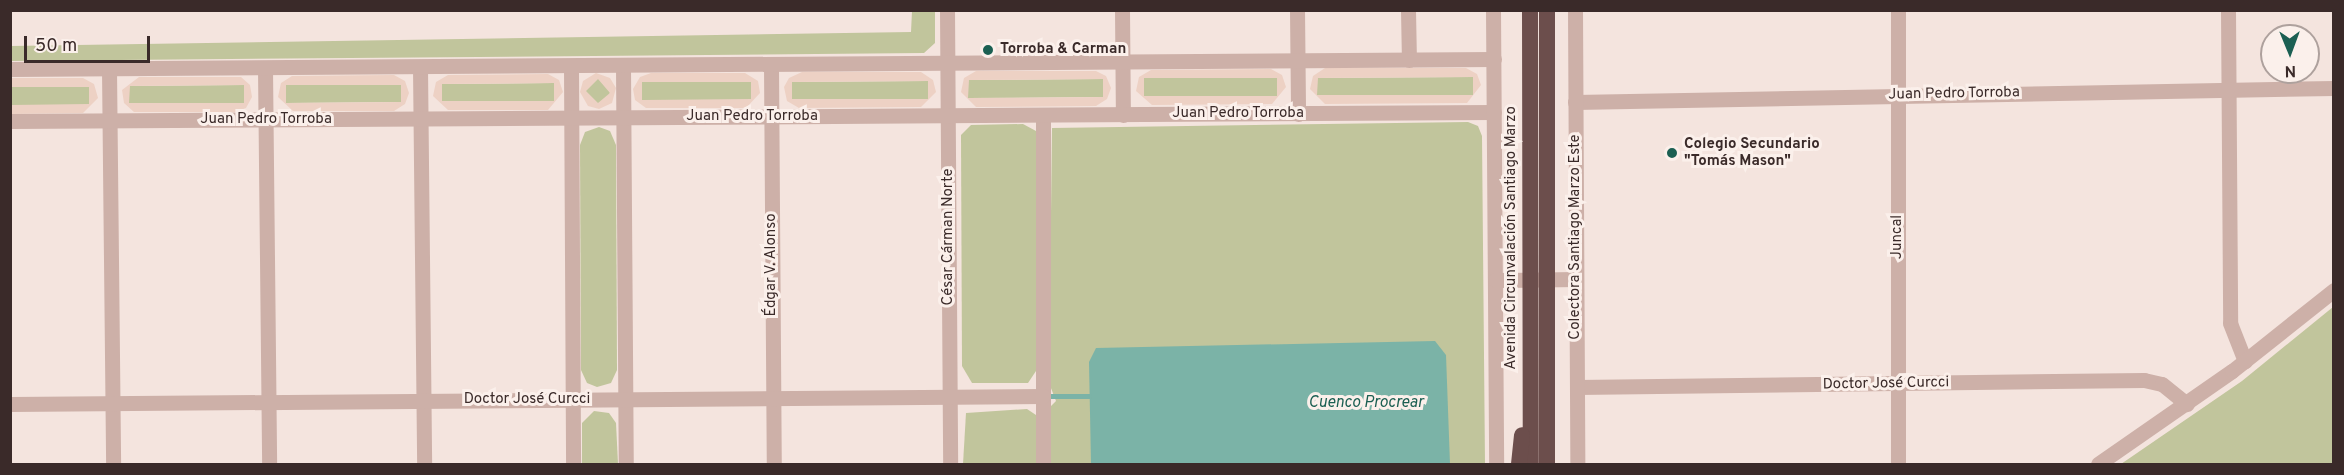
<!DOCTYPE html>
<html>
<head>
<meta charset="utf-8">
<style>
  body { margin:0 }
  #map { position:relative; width:2344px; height:475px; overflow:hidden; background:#f4e4de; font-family:Overpass,sans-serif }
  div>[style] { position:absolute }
  .green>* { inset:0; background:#c1c59c }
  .round { border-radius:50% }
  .plaza>* { inset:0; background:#edd1c4 }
  .water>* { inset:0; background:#7bb3a7 }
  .stream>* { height:5px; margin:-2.5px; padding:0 2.5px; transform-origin:2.5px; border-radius:2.5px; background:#7bb3a7 }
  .minor>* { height:15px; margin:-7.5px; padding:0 7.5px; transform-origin:7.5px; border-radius:7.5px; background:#cdb0a8 }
  .tertiary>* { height:15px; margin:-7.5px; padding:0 7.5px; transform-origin:7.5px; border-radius:7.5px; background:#cdb0a8 }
  .trunk>* { height:16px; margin:-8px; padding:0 8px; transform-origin:8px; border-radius:8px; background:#6c4e4c }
  .dots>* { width:16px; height:16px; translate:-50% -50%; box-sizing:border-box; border:3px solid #fbf0eb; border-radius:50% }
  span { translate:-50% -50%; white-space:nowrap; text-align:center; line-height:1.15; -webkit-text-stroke:6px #fbf0eb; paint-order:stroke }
  .poi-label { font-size:15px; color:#3a2a29; font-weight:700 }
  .left { translate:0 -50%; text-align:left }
  .street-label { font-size:15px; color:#3a2a29 }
  .water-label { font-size:16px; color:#1b5f52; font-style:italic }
  .frame { position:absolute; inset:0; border:12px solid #3a2a29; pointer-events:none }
  .north { position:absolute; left:2260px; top:24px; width:60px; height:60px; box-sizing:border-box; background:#fbf0eb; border:2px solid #aea19d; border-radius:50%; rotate:179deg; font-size:16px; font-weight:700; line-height:24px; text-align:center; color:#3a2a29 }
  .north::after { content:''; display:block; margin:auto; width:21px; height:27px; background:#1b5f52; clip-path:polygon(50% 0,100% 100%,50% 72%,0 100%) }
  .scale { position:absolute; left:24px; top:36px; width:126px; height:27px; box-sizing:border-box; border:3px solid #3a2a29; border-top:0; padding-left:8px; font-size:18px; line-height:21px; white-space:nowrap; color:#3a2a29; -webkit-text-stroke:4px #fbf0eb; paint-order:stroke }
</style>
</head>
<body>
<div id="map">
  <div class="green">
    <div style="clip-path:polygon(912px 11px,935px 11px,935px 43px,924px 53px,11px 61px,11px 46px,911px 32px)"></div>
    <div style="clip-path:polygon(1473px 77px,1473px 95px,1317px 96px,1317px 78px)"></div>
    <div style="clip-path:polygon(1144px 78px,1277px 78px,1277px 96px,1144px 97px)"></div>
    <div class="round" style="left:586px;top:79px;width:24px;height:24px"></div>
    <div style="clip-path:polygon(1104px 79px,1104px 97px,968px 98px,968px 80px)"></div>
    <div style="clip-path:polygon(928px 81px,928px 99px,792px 100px,792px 82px)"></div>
    <div style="clip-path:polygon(642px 82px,751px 82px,752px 100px,642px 100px)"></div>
    <div style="clip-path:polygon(554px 83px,554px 101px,442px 101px,442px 84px)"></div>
    <div style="clip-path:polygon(245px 85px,245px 103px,129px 104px,129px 86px)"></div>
    <div style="clip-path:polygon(286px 85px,401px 85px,401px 102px,286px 103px)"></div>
    <div style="clip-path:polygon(10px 87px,89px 87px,89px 105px,11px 105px)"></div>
    <div style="clip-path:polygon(1468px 122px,1478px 126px,1482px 136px,1485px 464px,1049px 464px,1049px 408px,1056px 401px,1049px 383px,1052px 128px)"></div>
    <div style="clip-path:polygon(1023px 124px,1036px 131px,1038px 368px,1028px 383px,972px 383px,962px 366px,961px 135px,971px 125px)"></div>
    <div style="clip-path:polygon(599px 127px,610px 131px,616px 145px,617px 370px,611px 383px,597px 387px,587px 383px,581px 370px,580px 145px,585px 132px)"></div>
    <div style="clip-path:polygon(2333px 307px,2333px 464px,2121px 464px,2242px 381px)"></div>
    <div style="clip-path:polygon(1027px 409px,1036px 415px,1038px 464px,963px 464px,966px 413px)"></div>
    <div style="clip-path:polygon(594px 411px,609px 413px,616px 423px,618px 464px,582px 464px,582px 423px)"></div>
  </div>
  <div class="plaza">
    <div style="clip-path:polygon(evenodd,1466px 68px,1477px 74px,1481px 85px,1467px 103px,1325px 104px,1310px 89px,1313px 76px,1325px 68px,1466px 68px,1473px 77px,1473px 95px,1317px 95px,1318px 78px,1473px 77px)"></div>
    <div style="clip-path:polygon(evenodd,1271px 69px,1282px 75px,1286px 87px,1272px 104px,1152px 105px,1136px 91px,1139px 77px,1151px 70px,1271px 69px,1277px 78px,1277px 96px,1144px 96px,1144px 78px,1277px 78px)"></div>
    <div style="clip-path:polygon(evenodd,1096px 71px,1106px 76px,1111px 88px,1107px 99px,1096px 106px,976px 107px,961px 92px,964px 78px,976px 71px,1096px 71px,1103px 79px,1103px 97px,968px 98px,969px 80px,1103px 79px)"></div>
    <div style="clip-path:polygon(evenodd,802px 72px,921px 72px,933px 80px,936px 92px,921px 107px,799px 108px,787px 101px,784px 87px,789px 78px,802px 72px,928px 81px,928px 99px,792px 99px,792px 82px,928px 81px)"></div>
    <div style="clip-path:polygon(evenodd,596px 73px,610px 78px,616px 88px,612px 103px,599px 109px,588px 106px,580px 92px,583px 81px,596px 73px,598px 79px,610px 93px,598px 103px,586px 91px,598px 79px)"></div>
    <div style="clip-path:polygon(evenodd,651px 73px,745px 73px,758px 81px,760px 93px,746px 108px,646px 108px,635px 100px,633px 89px,640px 77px,651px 73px,642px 82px,751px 82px,751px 99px,642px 100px,642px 82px)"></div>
    <div style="clip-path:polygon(evenodd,548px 74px,559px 80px,563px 92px,548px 110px,448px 110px,433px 96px,436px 82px,448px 75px,548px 74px,554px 83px,554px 101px,442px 101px,442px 84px,554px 83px)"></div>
    <div style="clip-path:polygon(evenodd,394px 75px,405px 81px,409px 93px,405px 104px,394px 111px,293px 111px,278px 97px,281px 83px,292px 76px,394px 75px,286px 85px,401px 85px,401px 102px,286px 103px,286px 85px)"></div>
    <div style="clip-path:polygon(evenodd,139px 77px,241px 77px,250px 85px,252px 97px,246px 108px,235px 112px,134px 112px,124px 103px,122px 90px,139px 77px,244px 85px,244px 103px,129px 103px,130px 86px,244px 85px)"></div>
    <div style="clip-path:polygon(10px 78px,83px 78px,94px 84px,98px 98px,83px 113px,11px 114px,11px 105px,89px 104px,89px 87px,11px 87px)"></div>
  </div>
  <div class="water">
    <div style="clip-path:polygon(1435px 341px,1446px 355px,1450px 464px,1091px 464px,1089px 362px,1096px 348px)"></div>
  </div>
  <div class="stream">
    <div style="left:1045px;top:396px;width:44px"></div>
  </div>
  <div class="minor">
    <div style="left:947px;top:10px;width:454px;rotate:89.6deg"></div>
    <div style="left:1122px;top:10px;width:105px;rotate:89.5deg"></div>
    <div style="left:1297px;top:10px;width:104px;rotate:89.4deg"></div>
    <div style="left:1408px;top:10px;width:50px;rotate:88.9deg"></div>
    <div style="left:1898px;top:10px;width:454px;rotate:90deg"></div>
    <div style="left:2228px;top:10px;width:313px;rotate:89.6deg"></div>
    <div style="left:2230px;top:323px;width:41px;rotate:68.5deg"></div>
    <div style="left:771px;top:65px;width:399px;rotate:89.6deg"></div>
    <div style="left:571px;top:66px;width:398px;rotate:89.7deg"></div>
    <div style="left:623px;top:66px;width:398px;rotate:89.6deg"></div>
    <div style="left:420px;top:67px;width:397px;rotate:89.4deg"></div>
    <div style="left:265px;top:68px;width:396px;rotate:89.4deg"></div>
    <div style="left:10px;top:69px;width:1484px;rotate:-0.39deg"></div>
    <div style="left:109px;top:69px;width:395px;rotate:89.4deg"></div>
    <div style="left:1575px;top:102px;width:759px;rotate:-1.06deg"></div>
    <div style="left:1043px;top:115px;width:349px;rotate:90deg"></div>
    <div style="left:10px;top:121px;width:1484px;rotate:-0.35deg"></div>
    <div style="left:1577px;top:387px;width:567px;rotate:-0.71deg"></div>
    <div style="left:2144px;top:380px;width:18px;rotate:13deg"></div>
    <div style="left:2162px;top:384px;width:32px;rotate:39deg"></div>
    <div style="left:10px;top:404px;width:1033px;rotate:-0.44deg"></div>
    <div style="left:2098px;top:464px;width:163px;rotate:-34.8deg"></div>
    <div style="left:2232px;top:371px;width:130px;rotate:-38.5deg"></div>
  </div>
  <div class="tertiary">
    <div style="left:1493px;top:10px;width:454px;rotate:89.6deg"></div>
    <div style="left:1575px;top:10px;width:454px;rotate:89.7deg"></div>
    <div style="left:1495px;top:280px;width:81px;rotate:-0.7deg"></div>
  </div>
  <div class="trunk">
    <div style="left:1530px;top:10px;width:454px;rotate:89.9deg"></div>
    <div style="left:1547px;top:10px;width:454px;rotate:90deg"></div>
    <div style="left:1519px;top:464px;width:29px;rotate:-84deg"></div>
  </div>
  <div class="dots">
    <div style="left:988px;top:50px;background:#1b5f52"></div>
    <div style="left:1672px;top:153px;background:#1b5f52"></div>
  </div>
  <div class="poi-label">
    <span class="left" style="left:1000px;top:50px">Torroba &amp; Carman</span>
    <span class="left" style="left:1684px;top:153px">Colegio Secundario<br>"Tomás Mason"</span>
  </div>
  <div class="street-label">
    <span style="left:1954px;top:94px;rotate:-1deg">Juan Pedro Torroba</span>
    <span style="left:1238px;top:114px">Juan Pedro Torroba</span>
    <span style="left:752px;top:117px">Juan Pedro Torroba</span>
    <span style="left:266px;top:120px">Juan Pedro Torroba</span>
    <span style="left:949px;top:237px;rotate:-90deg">César Cárman Norte</span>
    <span style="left:1576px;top:237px;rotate:-90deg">Colectora Santiago Marzo Este</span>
    <span style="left:1898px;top:237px;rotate:-90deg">Juncal</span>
    <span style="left:1512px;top:238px;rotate:-90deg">Avenida Circunvalación Santiago Marzo</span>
    <span style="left:772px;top:265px;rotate:-90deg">Édgar V. Alonso</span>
    <span style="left:1886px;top:384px;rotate:-1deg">Doctor José Curcci</span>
    <span style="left:527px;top:400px">Doctor José Curcci</span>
  </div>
  <div class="water-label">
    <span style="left:1366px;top:403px">Cuenco Procrear</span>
  </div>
  <div class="frame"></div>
  <div class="north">N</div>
  <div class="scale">50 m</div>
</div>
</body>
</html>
